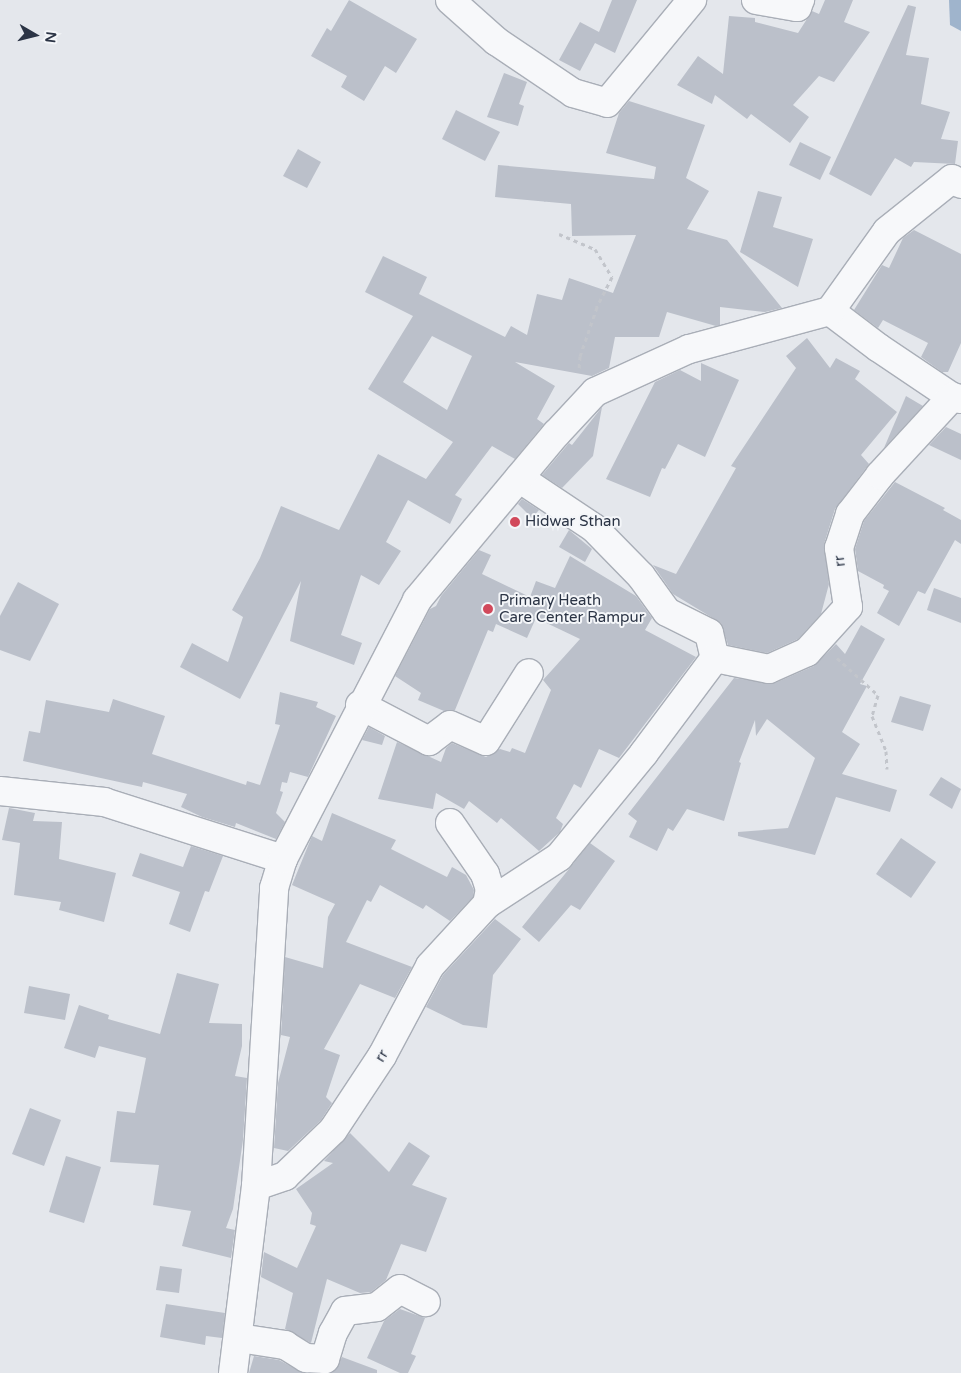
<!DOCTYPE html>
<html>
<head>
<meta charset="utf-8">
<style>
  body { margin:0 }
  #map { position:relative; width:961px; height:1373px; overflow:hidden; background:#e4e7ec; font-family:"Varela Round",sans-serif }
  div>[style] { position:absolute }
  .water>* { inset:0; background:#9fb4cc }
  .building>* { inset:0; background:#bbc0ca }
  .path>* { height:3px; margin-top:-1.5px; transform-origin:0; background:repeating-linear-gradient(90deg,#c2c5cb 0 4px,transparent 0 8px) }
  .roads { filter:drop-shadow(1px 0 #a9aeb7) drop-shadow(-1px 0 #a9aeb7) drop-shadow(0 1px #a9aeb7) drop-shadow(0 -1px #a9aeb7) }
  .minor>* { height:28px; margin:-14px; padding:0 14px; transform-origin:14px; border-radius:14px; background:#f7f8fa }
  .dots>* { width:14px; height:14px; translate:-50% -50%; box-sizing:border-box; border:2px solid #f4f6f9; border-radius:50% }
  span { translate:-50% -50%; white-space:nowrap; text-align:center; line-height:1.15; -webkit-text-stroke:4px #f4f6f9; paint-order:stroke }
  .poi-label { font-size:15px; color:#2b3445 }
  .left { translate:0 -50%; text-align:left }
  .street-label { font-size:15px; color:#2b3445 }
  .north { position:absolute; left:10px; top:10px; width:50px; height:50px; -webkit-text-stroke:4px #f4f6f9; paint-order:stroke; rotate:98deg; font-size:14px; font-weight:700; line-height:20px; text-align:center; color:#2b3445 }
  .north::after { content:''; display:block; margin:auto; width:18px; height:22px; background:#2b3445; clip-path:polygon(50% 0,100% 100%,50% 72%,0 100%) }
</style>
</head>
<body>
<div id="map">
  <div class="water">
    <div style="clip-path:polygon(949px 0,961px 0,961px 31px,950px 25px)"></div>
  </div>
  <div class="building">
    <div style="clip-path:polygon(349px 0,417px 39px,396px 73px,385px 66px,364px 101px,341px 87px,347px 76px,311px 56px,327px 28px,331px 31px)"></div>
    <div style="clip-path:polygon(612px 0,637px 0,615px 53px,595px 43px,580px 71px,559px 60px,580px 22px,599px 32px)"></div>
    <div style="clip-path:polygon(825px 0,853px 0,844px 22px,870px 32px,834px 82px,819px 76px,793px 105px,809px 117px,790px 143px,751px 114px,747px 119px,715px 95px,712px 104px,677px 85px,698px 56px,723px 74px,729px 16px,755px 18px,755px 22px,798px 33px,812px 11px,819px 14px)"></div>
    <div style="clip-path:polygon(908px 5px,916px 7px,906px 55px,929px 58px,921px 104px,950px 112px,941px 139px,958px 141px,955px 164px,914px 162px,911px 167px,895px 158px,871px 196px,829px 174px)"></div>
    <div style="clip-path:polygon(504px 73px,527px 82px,519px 104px,524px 106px,518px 126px,487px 117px)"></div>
    <div style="clip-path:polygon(evenodd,629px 101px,705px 125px,686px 178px,709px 191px,687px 229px,727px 240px,782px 308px,765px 312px,720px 307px,720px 325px,716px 326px,667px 312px,659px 337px,615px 337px,609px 368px,592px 376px,515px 362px,555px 386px,537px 419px,544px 424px,515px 459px,492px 446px,455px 495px,462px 499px,450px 524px,408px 500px,386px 542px,401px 551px,379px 585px,361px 575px,341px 635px,362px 643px,354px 665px,290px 641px,301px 581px,240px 699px,180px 667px,192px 643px,228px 662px,243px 617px,232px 610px,260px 558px,281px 506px,339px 530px,378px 454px,426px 479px,453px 442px,368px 389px,413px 316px,365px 292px,383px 256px,427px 277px,419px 294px,505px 337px,511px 326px,527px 335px,537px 294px,562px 300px,569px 278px,613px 293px,636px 235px,572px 236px,571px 204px,495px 197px,498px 165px,654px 179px,656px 167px,606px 153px,619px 113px,629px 101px,432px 336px,472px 356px,447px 410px,403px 382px,432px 336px)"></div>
    <div style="clip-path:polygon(456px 110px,500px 132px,485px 161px,442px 139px)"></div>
    <div style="clip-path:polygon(800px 142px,831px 157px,820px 180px,789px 165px)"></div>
    <div style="clip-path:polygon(298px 149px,321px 162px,307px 188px,283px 176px)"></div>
    <div style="clip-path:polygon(758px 191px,782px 197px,773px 227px,813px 239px,798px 287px,740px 252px)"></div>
    <div style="clip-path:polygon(914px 230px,961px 254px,961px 343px,948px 372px,942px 372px,921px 357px,928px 343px,883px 320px,878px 328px,854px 310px,882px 265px,889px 268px,903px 238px)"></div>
    <div style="clip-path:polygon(807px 338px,830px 368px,836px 358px,860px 371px,855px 379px,897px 412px,861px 455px,869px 464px,835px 509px,824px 544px,829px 584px,821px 614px,798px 639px,767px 653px,728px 645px,721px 623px,673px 594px,653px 565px,676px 574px,736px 468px,731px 466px,796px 368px,786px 356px)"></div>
    <div style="clip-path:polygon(701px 363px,739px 380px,705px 457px,678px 444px,665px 469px,662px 468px,650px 497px,606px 479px,655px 382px,680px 370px,701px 381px)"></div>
    <div style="clip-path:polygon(906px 396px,923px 406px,884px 448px)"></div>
    <div style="clip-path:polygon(602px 407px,593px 456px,562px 488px,542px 475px,569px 443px,572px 445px)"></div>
    <div style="clip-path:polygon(946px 427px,961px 434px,961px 460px,929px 445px)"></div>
    <div style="clip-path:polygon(895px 482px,945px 508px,943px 510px,961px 520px,961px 544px,955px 540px,925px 594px,918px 591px,899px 626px,877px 613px,889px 591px,883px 588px,884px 585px,858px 571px,855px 549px,864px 521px)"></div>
    <div style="clip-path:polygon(522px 499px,539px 510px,532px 518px,518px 504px)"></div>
    <div style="clip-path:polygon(569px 530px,592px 549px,585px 562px,559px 547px)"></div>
    <div style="clip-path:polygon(479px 550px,491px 555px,482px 574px,530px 597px,536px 581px,555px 588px,570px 556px,636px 596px,652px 618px,645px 630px,696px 657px,619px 758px,599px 749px,581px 788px,574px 784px,556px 818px,563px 824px,560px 832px,539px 851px,501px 818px,497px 823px,469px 801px,464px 809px,436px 793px,433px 809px,378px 799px,397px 742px,441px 762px,446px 748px,452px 743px,486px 757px,500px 749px,510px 752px,512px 748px,525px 753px,551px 690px,543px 680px,580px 639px,536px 618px,527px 638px,496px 624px,493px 632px,488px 630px,455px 710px,444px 711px,418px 700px,421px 693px,395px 676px,430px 609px,436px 606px,441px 596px)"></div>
    <div style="clip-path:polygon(18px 582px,59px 604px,30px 661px,0 650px,0 616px)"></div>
    <div style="clip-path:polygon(934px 588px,961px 598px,961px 623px,927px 610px)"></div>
    <div style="clip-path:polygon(861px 625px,885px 639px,860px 684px,867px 686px,842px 732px,860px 744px,842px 774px,897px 790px,890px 812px,836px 797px,815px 855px,738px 836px,738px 832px,788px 828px,815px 758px,767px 719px,756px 736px,755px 720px,739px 762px,741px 763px,724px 821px,687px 809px,673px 831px,668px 828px,657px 851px,629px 837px,637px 821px,628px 814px,734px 678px,775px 683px,814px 666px,836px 644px,845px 654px)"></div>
    <div style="clip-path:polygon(280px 692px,318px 702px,316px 707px,336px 716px,308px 777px,290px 772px,287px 783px,282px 782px,280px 791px,283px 792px,276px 813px,285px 822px,276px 839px,236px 823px,235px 827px,202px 817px,181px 807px,187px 794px,143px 782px,142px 787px,23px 761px,29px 731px,40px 733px,46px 700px,109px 712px,113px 699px,165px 716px,152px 754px,246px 785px,247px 781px,260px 785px,280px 725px,275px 724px)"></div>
    <div style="clip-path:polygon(900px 696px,931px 705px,923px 731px,891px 722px)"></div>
    <div style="clip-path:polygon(369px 727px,385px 736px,382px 745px,362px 740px)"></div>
    <div style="clip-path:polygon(941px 777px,961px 789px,952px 809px,929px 795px)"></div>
    <div style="clip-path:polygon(9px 808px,35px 813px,33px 821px,62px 822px,59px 859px,116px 873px,104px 922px,59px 910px,61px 902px,14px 895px,20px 843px,2px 840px)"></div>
    <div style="clip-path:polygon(332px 813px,396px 840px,391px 849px,447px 877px,452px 867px,466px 875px,474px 890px,473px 897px,450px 921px,426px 905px,423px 909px,380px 885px,371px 902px,367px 900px,346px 942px,412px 967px,395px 998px,360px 984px,324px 1049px,340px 1055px,326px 1097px,332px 1103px,321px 1120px,288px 1151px,274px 1148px,278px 1083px,290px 1037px,281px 1035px,285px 957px,323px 968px,328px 917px,335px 904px,292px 885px,312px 836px,322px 841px)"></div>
    <div style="clip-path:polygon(901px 838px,936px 862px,911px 898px,876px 874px)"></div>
    <div style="clip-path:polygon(590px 843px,615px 861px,580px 910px,571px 905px,539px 942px,522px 927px)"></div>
    <div style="clip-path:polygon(191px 846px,223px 856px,209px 892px,205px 891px,190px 932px,169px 924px,180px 892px,132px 876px,140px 853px,183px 867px)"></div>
    <div style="clip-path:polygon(495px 919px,521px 939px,493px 975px,487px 1028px,463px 1025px,426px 1007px,443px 975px)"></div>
    <div style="clip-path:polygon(177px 973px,219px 984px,209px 1023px,242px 1024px,242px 1046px,235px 1076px,247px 1078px,243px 1140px,233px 1209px,226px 1228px,235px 1230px,231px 1258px,182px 1246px,191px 1211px,153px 1205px,159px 1165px,110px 1162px,117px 1111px,135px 1113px,146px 1058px,99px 1046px,95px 1058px,64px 1048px,79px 1005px,109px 1015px,108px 1019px,160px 1034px)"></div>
    <div style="clip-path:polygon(29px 986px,70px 994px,65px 1020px,24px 1013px)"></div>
    <div style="clip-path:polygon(30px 1108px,61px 1120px,44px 1166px,12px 1154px)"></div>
    <div style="clip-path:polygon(350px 1133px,389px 1172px,409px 1142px,430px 1156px,412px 1185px,447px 1198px,426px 1252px,401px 1244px,386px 1280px,371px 1292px,360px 1293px,327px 1279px,311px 1343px,285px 1329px,293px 1293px,261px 1277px,264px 1252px,297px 1268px,316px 1226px,310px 1224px,312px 1213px,296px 1189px,333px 1163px,324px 1161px)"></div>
    <div style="clip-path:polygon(66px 1156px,101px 1167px,84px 1223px,49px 1212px)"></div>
    <div style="clip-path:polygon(160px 1266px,182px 1269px,179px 1293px,156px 1290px)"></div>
    <div style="clip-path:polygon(166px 1304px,225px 1313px,222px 1338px,206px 1336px,205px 1345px,160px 1337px)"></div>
    <div style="clip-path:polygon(400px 1309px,425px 1318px,411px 1354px,416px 1356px,408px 1373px,400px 1373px,367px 1358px,384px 1321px)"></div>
    <div style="clip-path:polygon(254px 1356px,279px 1360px,303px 1373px,249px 1373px)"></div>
    <div style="clip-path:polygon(342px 1357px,377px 1370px,377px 1373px,332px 1373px)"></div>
  </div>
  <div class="path">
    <div style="left:559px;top:234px;width:39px;rotate:23deg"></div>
    <div style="left:595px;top:249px;width:33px;rotate:59deg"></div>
    <div style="left:612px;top:277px;width:34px;rotate:117deg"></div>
    <div style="left:597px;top:307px;width:52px;rotate:109.1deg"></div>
    <div style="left:580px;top:356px;width:14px;rotate:94deg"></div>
    <div style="left:837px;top:658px;width:55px;rotate:42.1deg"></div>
    <div style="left:878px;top:695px;width:22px;rotate:106deg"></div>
    <div style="left:872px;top:716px;width:38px;rotate:68deg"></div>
    <div style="left:886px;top:751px;width:18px;rotate:87deg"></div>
  </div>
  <div class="roads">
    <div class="minor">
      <div style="left:450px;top:0;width:62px;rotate:41.7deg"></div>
      <div style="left:496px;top:41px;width:93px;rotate:34deg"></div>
      <div style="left:573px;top:93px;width:35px;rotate:16deg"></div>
      <div style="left:607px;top:103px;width:134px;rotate:-50.5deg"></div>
      <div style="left:756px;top:0;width:42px;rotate:9.7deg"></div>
      <div style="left:797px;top:7px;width:8px;rotate:-67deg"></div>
      <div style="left:830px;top:311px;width:61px;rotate:37.1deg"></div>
      <div style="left:879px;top:348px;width:88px;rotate:33.9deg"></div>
      <div style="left:952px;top:397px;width:9px;rotate:13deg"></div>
      <div style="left:519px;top:478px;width:90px;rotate:33.7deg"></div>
      <div style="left:594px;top:528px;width:67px;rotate:45.6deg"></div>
      <div style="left:641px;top:576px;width:44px;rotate:54.2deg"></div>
      <div style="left:667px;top:612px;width:47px;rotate:26.6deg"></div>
      <div style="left:709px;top:633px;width:26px;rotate:77deg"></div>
      <div style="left:360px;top:705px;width:78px;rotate:27.6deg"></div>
      <div style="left:429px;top:741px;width:26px;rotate:-37deg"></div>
      <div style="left:450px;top:725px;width:39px;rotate:24deg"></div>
      <div style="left:486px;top:741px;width:80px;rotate:-57.7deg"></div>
      <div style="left:0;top:791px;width:105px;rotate:6deg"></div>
      <div style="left:104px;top:802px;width:188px;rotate:17.7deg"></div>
      <div style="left:450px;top:823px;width:62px;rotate:55.5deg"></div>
      <div style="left:485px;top:874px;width:16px;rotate:72deg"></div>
      <div style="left:490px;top:889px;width:15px;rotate:101deg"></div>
      <div style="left:487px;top:904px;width:86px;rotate:-33.1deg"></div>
      <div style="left:559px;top:857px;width:134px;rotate:-50.7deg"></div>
      <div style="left:644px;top:753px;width:119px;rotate:-53.2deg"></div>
      <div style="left:715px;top:658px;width:55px;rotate:11.5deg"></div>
      <div style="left:769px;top:669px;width:42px;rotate:-24.1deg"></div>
      <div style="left:807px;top:652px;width:61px;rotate:-47.7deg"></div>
      <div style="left:848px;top:607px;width:60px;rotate:-98.7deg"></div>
      <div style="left:839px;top:548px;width:36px;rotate:-72deg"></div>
      <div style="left:850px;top:514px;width:49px;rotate:-52.4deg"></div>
      <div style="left:880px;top:475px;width:106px;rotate:-47.3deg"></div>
      <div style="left:256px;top:1186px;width:31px;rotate:-19deg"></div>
      <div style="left:285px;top:1176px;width:66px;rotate:-43.8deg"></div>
      <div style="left:333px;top:1130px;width:89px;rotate:-56.5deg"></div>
      <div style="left:382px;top:1056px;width:102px;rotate:-61.9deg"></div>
      <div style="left:430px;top:966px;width:84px;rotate:-47.4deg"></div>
      <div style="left:239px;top:1338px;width:47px;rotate:8.7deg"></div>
      <div style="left:285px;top:1345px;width:25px;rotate:32deg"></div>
      <div style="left:306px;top:1358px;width:19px;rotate:3deg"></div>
      <div style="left:325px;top:1359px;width:27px;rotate:-73deg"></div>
      <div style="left:333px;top:1333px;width:25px;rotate:-61deg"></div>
      <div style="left:345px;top:1311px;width:32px;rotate:-7deg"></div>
      <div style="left:377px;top:1307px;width:29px;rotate:-38deg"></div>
      <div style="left:400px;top:1289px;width:29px;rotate:27deg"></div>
      <div style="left:233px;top:1373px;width:188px;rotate:-83deg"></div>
      <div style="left:256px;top:1186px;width:299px;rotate:-86.5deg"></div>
      <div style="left:274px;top:888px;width:30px;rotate:-73deg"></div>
      <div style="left:283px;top:859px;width:292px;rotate:-62.6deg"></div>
      <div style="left:417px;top:600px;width:217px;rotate:-50.1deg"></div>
      <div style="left:556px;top:434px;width:57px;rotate:-47.1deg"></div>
      <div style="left:595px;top:392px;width:103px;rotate:-24.6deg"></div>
      <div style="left:689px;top:349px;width:146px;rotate:-15.1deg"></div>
      <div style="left:830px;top:311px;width:98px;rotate:-54.5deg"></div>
      <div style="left:887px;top:231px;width:83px;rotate:-38.7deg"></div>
      <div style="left:952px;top:179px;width:10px;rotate:29deg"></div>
    </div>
  </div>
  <div class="dots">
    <div style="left:515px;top:522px;background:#d1495b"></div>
    <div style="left:488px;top:609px;background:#d1495b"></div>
  </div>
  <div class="poi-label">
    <span class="left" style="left:525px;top:522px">Hidwar Sthan</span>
    <span class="left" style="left:499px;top:609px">Primary Heath<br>Care Center Rampur</span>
  </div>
  <div class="street-label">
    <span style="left:840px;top:561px;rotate:-97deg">rr</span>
    <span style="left:382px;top:1056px;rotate:-59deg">rr</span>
  </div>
  <div class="north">N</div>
</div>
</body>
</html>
